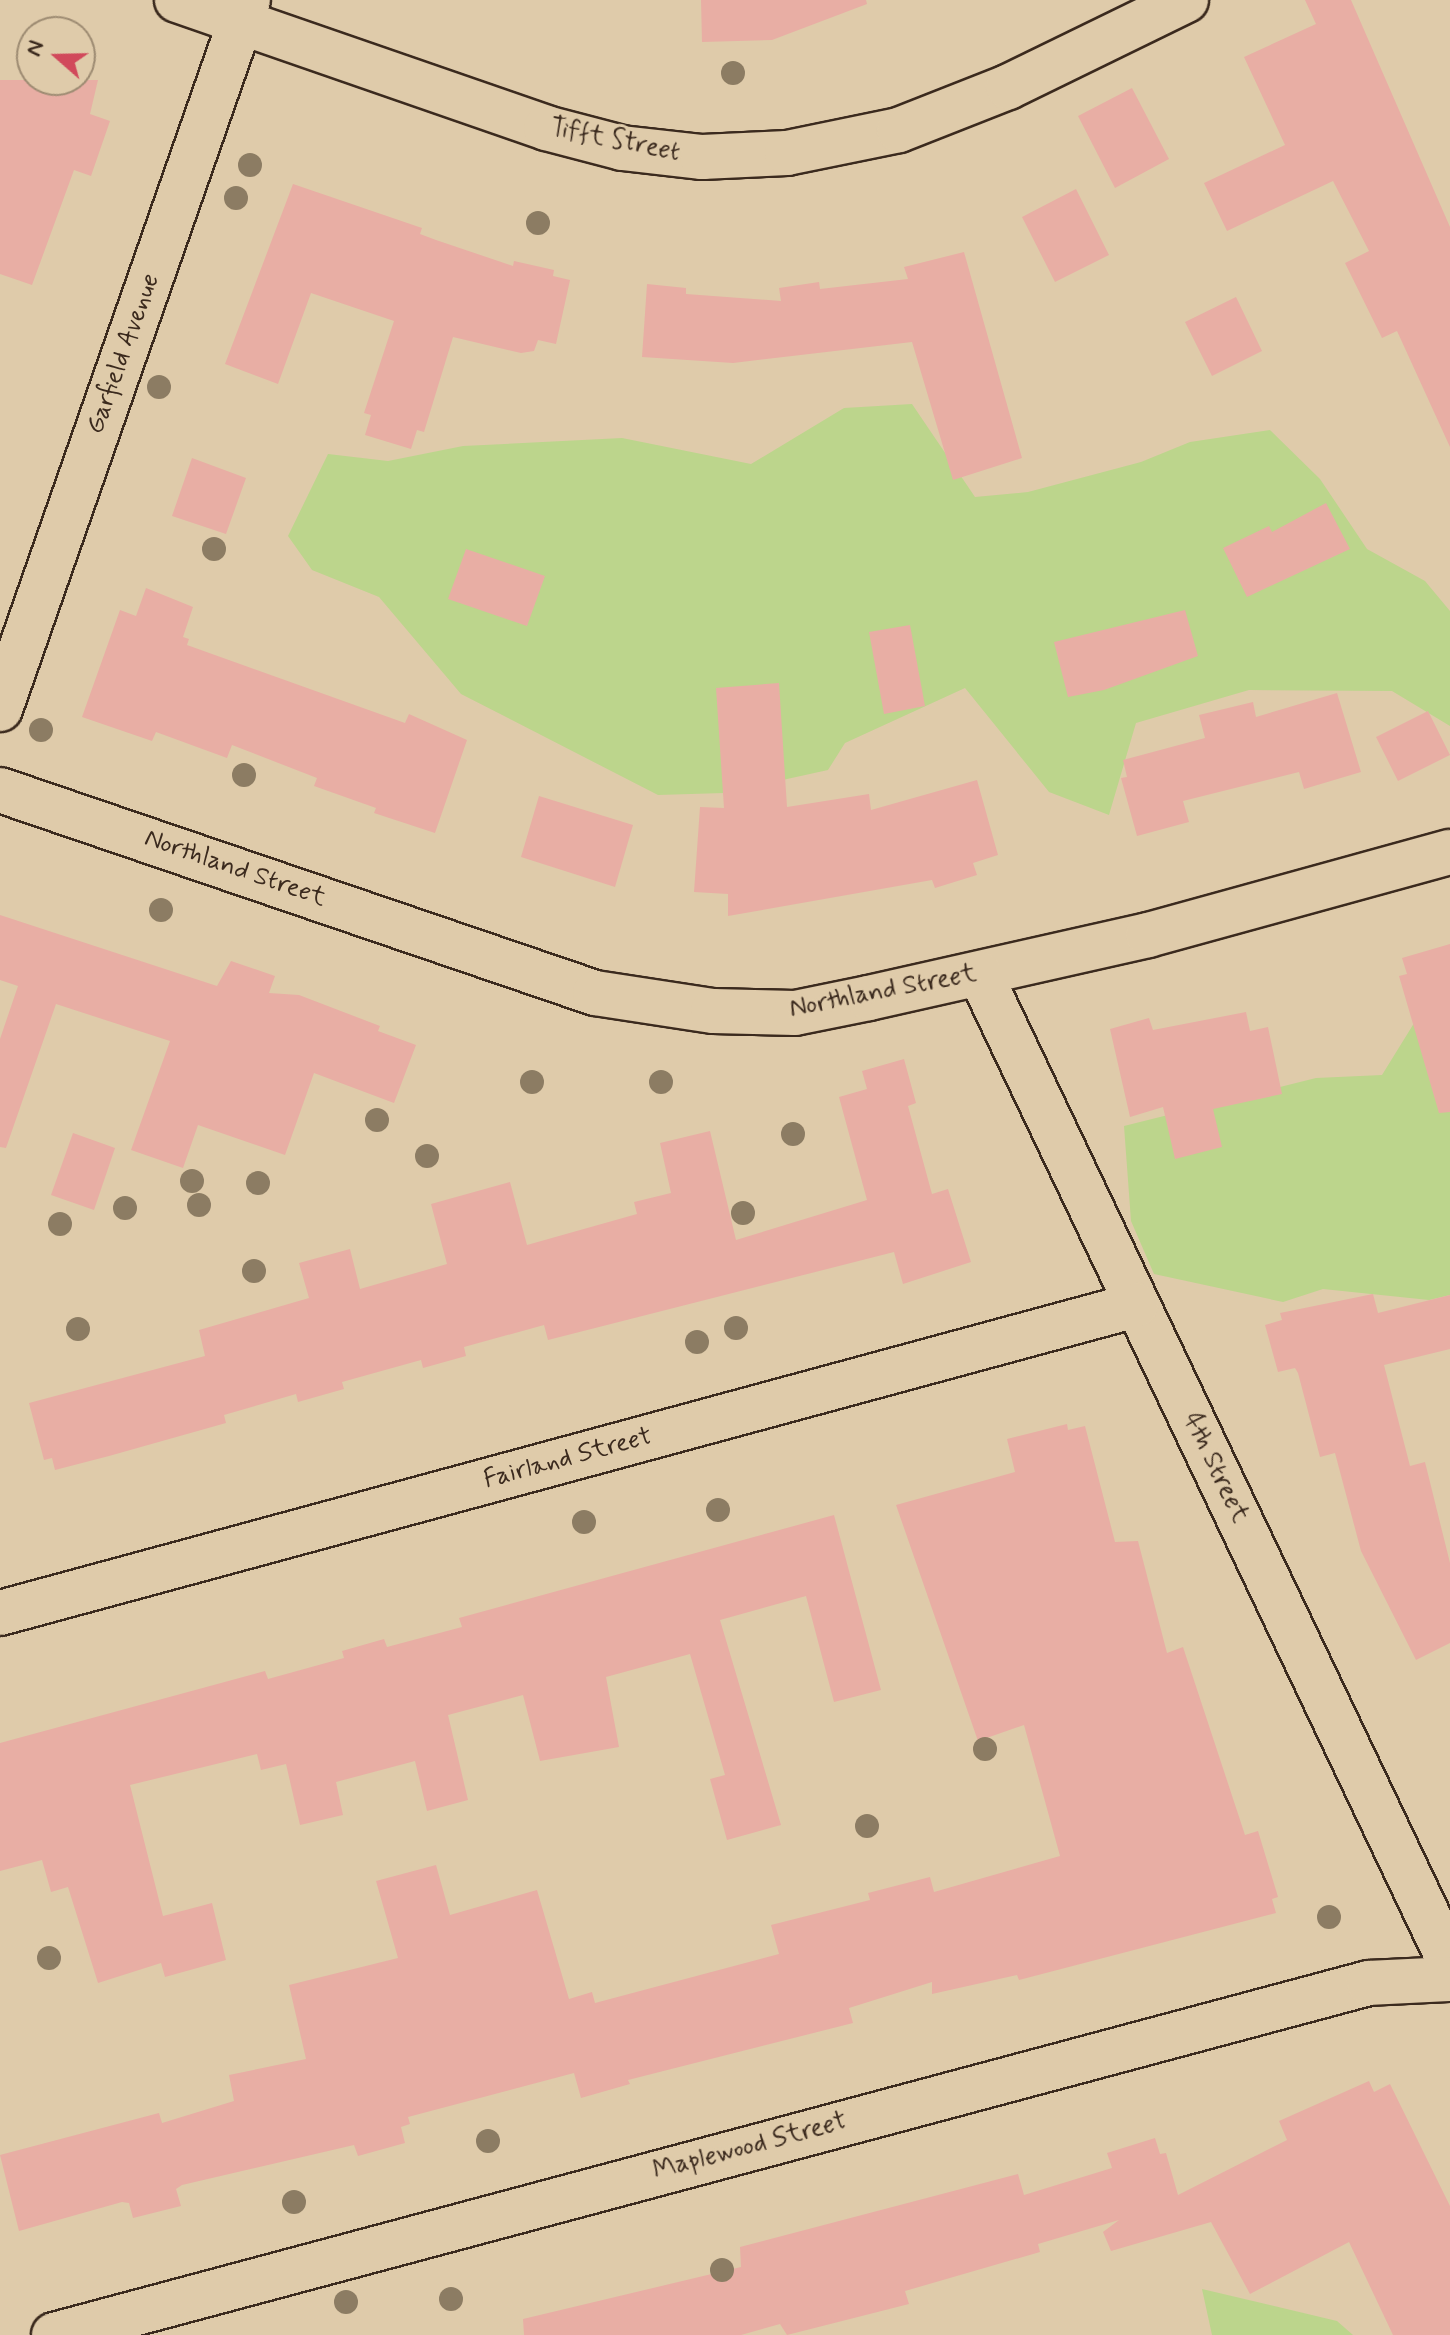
<!DOCTYPE html>
<html>
<head>
<meta charset="utf-8">
<style>
  body { margin:0 }
  #map { position:relative; width:1450px; height:2335px; overflow:hidden; background:#dfcbaa; font-family:Mynerve,sans-serif }
  div>[style] { position:absolute }
  .green>* { inset:0; background:#bcd58c }
  .building>* { inset:0; background:#e8aea4 }
  .roads { filter:drop-shadow(2px 0 #3b2a1e) drop-shadow(-2px 0 #3b2a1e) drop-shadow(0 2px #3b2a1e) drop-shadow(0 -2px #3b2a1e) }
  .minor>* { height:44px; margin:-22px; padding:0 22px; transform-origin:22px; border-radius:22px; background:#dfcbaa }
  .trees>* { width:24px; height:24px; margin:-12px; border-radius:50%; background:#8c7c63 }
  span { translate:-50% -50%; white-space:nowrap; text-align:center; line-height:1.15; -webkit-text-stroke:6px #dfcbaa; paint-order:stroke }
  .street-label { font-size:26px; color:#3b2a1e }
  .north { position:absolute; left:16px; top:16px; width:80px; height:80px; box-sizing:border-box; background:#dfcbaa; border:2px solid #9d8b72; border-radius:50%; rotate:290deg; font-size:22px; font-weight:700; line-height:32px; text-align:center; color:#3b2a1e }
  .north::after { content:''; display:block; margin:auto; width:28px; height:36px; background:#d1495b; clip-path:polygon(50% 0,100% 100%,50% 72%,0 100%) }
</style>
</head>
<body>
<div id="map">
  <div class="green">
    <div style="clip-path:polygon(912px 404px,975px 497px,1028px 492px,1141px 462px,1190px 442px,1270px 430px,1320px 479px,1367px 549px,1425px 581px,1450px 611px,1450px 726px,1392px 691px,1249px 690px,1136px 723px,1109px 815px,1049px 792px,965px 688px,845px 743px,828px 770px,724px 793px,658px 795px,461px 694px,379px 597px,312px 570px,288px 536px,328px 454px,388px 461px,463px 446px,622px 438px,751px 464px,844px 408px)"></div>
    <div style="clip-path:polygon(1450px 965px,1450px 1295px,1429px 1300px,1323px 1289px,1283px 1302px,1154px 1274px,1131px 1221px,1124px 1126px,1316px 1078px,1382px 1075px)"></div>
    <div style="clip-path:polygon(1202px 2289px,1337px 2321px,1353px 2335px,1212px 2335px)"></div>
  </div>
  <div class="building">
    <div style="clip-path:polygon(701px 0,866px 0,867px 4px,772px 40px,702px 42px)"></div>
    <div style="clip-path:polygon(1305px 0,1351px 0,1450px 227px,1450px 447px,1397px 331px,1382px 338px,1345px 263px,1369px 251px,1333px 181px,1227px 231px,1204px 183px,1285px 145px,1244px 57px,1316px 24px)"></div>
    <div style="clip-path:polygon(0 80px,98px 80px,90px 114px,110px 121px,91px 176px,74px 170px,32px 285px,0 274px)"></div>
    <div style="clip-path:polygon(1132px 88px,1169px 159px,1115px 188px,1078px 116px)"></div>
    <div style="clip-path:polygon(293px 184px,422px 228px,420px 234px,436px 240px,513px 266px,514px 261px,554px 270px,553px 276px,570px 280px,556px 344px,538px 340px,534px 351px,521px 353px,453px 337px,424px 432px,417px 430px,411px 449px,365px 435px,371px 415px,364px 413px,394px 321px,311px 293px,278px 384px,225px 364px)"></div>
    <div style="clip-path:polygon(1076px 189px,1109px 255px,1055px 282px,1022px 217px)"></div>
    <div style="clip-path:polygon(964px 252px,1022px 458px,953px 480px,912px 342px,733px 363px,642px 357px,647px 284px,686px 288px,686px 294px,781px 301px,779px 288px,819px 282px,820px 289px,908px 279px,904px 267px)"></div>
    <div style="clip-path:polygon(1236px 297px,1262px 351px,1212px 376px,1185px 322px)"></div>
    <div style="clip-path:polygon(192px 458px,246px 478px,226px 534px,172px 516px)"></div>
    <div style="clip-path:polygon(1326px 503px,1350px 549px,1247px 597px,1223px 548px,1269px 526px,1272px 532px)"></div>
    <div style="clip-path:polygon(466px 549px,545px 576px,527px 626px,448px 599px)"></div>
    <div style="clip-path:polygon(146px 588px,193px 607px,183px 637px,189px 639px,187px 645px,405px 723px,409px 714px,467px 740px,435px 833px,374px 813px,376px 808px,314px 786px,317px 778px,232px 745px,227px 758px,156px 732px,152px 741px,82px 717px,120px 610px,136px 616px)"></div>
    <div style="clip-path:polygon(1185px 610px,1198px 656px,1104px 690px,1068px 697px,1054px 642px)"></div>
    <div style="clip-path:polygon(910px 625px,925px 706px,884px 714px,869px 632px)"></div>
    <div style="clip-path:polygon(779px 683px,787px 807px,869px 794px,871px 810px,977px 780px,998px 855px,973px 863px,977px 875px,935px 888px,932px 880px,728px 916px,728px 894px,694px 892px,700px 807px,724px 808px,716px 688px)"></div>
    <div style="clip-path:polygon(1337px 693px,1361px 772px,1304px 789px,1299px 772px,1183px 801px,1189px 822px,1137px 836px,1121px 778px,1127px 777px,1123px 760px,1205px 738px,1199px 715px,1253px 702px,1256px 717px)"></div>
    <div style="clip-path:polygon(1428px 711px,1450px 755px,1398px 781px,1376px 737px)"></div>
    <div style="clip-path:polygon(539px 796px,633px 825px,615px 887px,521px 857px)"></div>
    <div style="clip-path:polygon(0 915px,217px 986px,231px 961px,275px 976px,269px 993px,299px 995px,380px 1026px,378px 1031px,416px 1045px,394px 1103px,314px 1073px,285px 1155px,198px 1125px,183px 1168px,131px 1150px,170px 1041px,56px 1004px,6px 1148px,0 1147px,0 1039px,18px 986px,0 980px)"></div>
    <div style="clip-path:polygon(1450px 944px,1450px 1112px,1439px 1113px,1399px 976px,1407px 974px,1402px 958px)"></div>
    <div style="clip-path:polygon(1246px 1012px,1250px 1031px,1268px 1027px,1282px 1094px,1213px 1109px,1222px 1147px,1175px 1159px,1163px 1107px,1130px 1117px,1110px 1029px,1149px 1018px,1153px 1030px)"></div>
    <div style="clip-path:polygon(904px 1059px,916px 1103px,908px 1106px,932px 1194px,948px 1189px,971px 1262px,903px 1284px,894px 1252px,548px 1340px,544px 1325px,464px 1347px,466px 1356px,423px 1368px,421px 1360px,342px 1382px,344px 1389px,298px 1402px,296px 1394px,224px 1415px,226px 1423px,109px 1456px,55px 1470px,52px 1458px,44px 1460px,29px 1403px,205px 1356px,199px 1330px,309px 1298px,299px 1263px,350px 1249px,360px 1289px,447px 1264px,431px 1204px,510px 1182px,527px 1245px,637px 1214px,634px 1202px,671px 1193px,660px 1143px,710px 1131px,736px 1240px,867px 1200px,839px 1097px,867px 1089px,862px 1071px)"></div>
    <div style="clip-path:polygon(73px 1133px,115px 1148px,94px 1210px,51px 1195px)"></div>
    <div style="clip-path:polygon(1373px 1294px,1378px 1313px,1450px 1295px,1450px 1349px,1384px 1365px,1410px 1466px,1425px 1462px,1450px 1563px,1450px 1643px,1416px 1660px,1361px 1551px,1335px 1453px,1320px 1457px,1298px 1373px,1295px 1368px,1278px 1372px,1265px 1325px,1282px 1320px,1280px 1313px)"></div>
    <div style="clip-path:polygon(1067px 1424px,1068px 1430px,1085px 1426px,1115px 1542px,1138px 1541px,1167px 1653px,1183px 1647px,1245px 1835px,1258px 1831px,1278px 1897px,1272px 1899px,1276px 1913px,1019px 1980px,1017px 1975px,932px 1994px,932px 1982px,849px 2008px,853px 2023px,628px 2080px,630px 2084px,581px 2098px,574px 2073px,408px 2117px,410px 2124px,401px 2127px,405px 2143px,358px 2156px,354px 2145px,182px 2185px,176px 2189px,181px 2206px,133px 2218px,129px 2203px,122px 2202px,19px 2231px,0 2155px,159px 2113px,162px 2123px,234px 2101px,229px 2075px,306px 2059px,289px 1985px,398px 1958px,376px 1881px,436px 1865px,450px 1915px,537px 1890px,569px 1999px,592px 1992px,595px 2003px,779px 1954px,771px 1925px,870px 1900px,868px 1893px,930px 1877px,934px 1892px,1060px 1856px,1024px 1725px,978px 1741px,896px 1505px,1015px 1472px,1007px 1439px)"></div>
    <div style="clip-path:polygon(834px 1515px,881px 1690px,834px 1702px,806px 1596px,720px 1620px,781px 1825px,727px 1840px,710px 1779px,725px 1775px,690px 1654px,606px 1677px,619px 1747px,540px 1761px,523px 1695px,448px 1715px,468px 1800px,427px 1811px,415px 1761px,336px 1782px,343px 1815px,300px 1825px,286px 1764px,261px 1770px,257px 1754px,130px 1785px,163px 1916px,212px 1903px,226px 1960px,165px 1977px,161px 1963px,98px 1983px,68px 1887px,51px 1892px,42px 1860px,0 1871px,0 1743px,265px 1671px,268px 1679px,344px 1658px,342px 1651px,384px 1639px,387px 1647px,462px 1627px,459px 1618px)"></div>
    <div style="clip-path:polygon(1369px 2081px,1374px 2092px,1390px 2084px,1450px 2206px,1450px 2335px,1393px 2335px,1349px 2242px,1250px 2294px,1211px 2222px,1111px 2251px,1103px 2232px,1119px 2220px,1038px 2244px,1040px 2252px,905px 2291px,909px 2304px,787px 2335px,780px 2324px,741px 2335px,524px 2335px,523px 2319px,741px 2267px,740px 2247px,1018px 2174px,1024px 2195px,1112px 2168px,1107px 2153px,1155px 2138px,1160px 2154px,1166px 2153px,1178px 2195px,1287px 2140px,1279px 2121px)"></div>
  </div>
  <div class="roads">
    <div class="minor">
      <div style="left:177px;top:0;width:391px;rotate:19.1deg"></div>
      <div style="left:546px;top:128px;width:79px;rotate:14.7deg"></div>
      <div style="left:622px;top:148px;width:81px;rotate:6.4deg"></div>
      <div style="left:702px;top:157px;width:85px;rotate:-2.7deg"></div>
      <div style="left:787px;top:153px;width:114px;rotate:-11.6deg"></div>
      <div style="left:899px;top:130px;width:117px;rotate:-21.5deg"></div>
      <div style="left:1008px;top:87px;width:198px;rotate:-26deg"></div>
      <div style="left:0;top:709px;width:751px;rotate:-70.72deg"></div>
      <div style="left:0;top:790px;width:629px;rotate:18.84deg"></div>
      <div style="left:595px;top:993px;width:119px;rotate:8.7deg"></div>
      <div style="left:713px;top:1011px;width:82px;rotate:1.4deg"></div>
      <div style="left:795px;top:1013px;width:76px;rotate:-11.5deg"></div>
      <div style="left:869px;top:998px;width:286px;rotate:-12.7deg"></div>
      <div style="left:1148px;top:935px;width:313px;rotate:-15.4deg"></div>
      <div style="left:980px;top:974px;width:1094px;rotate:64.56deg"></div>
      <div style="left:0;top:1613px;width:1177px;rotate:-15.17deg"></div>
      <div style="left:54px;top:2335px;width:1361px;rotate:-14.99deg"></div>
      <div style="left:1369px;top:1983px;width:81px;rotate:-2.8deg"></div>
    </div>
  </div>
  <div class="trees">
    <div style="left:733px;top:73px"></div>
    <div style="left:250px;top:165px"></div>
    <div style="left:236px;top:198px"></div>
    <div style="left:538px;top:223px"></div>
    <div style="left:159px;top:387px"></div>
    <div style="left:214px;top:549px"></div>
    <div style="left:41px;top:730px"></div>
    <div style="left:244px;top:775px"></div>
    <div style="left:161px;top:910px"></div>
    <div style="left:532px;top:1082px"></div>
    <div style="left:661px;top:1082px"></div>
    <div style="left:377px;top:1120px"></div>
    <div style="left:793px;top:1134px"></div>
    <div style="left:427px;top:1156px"></div>
    <div style="left:192px;top:1181px"></div>
    <div style="left:258px;top:1183px"></div>
    <div style="left:199px;top:1205px"></div>
    <div style="left:125px;top:1208px"></div>
    <div style="left:743px;top:1213px"></div>
    <div style="left:60px;top:1224px"></div>
    <div style="left:254px;top:1271px"></div>
    <div style="left:736px;top:1328px"></div>
    <div style="left:78px;top:1329px"></div>
    <div style="left:697px;top:1342px"></div>
    <div style="left:718px;top:1510px"></div>
    <div style="left:584px;top:1522px"></div>
    <div style="left:985px;top:1749px"></div>
    <div style="left:867px;top:1826px"></div>
    <div style="left:1329px;top:1917px"></div>
    <div style="left:49px;top:1958px"></div>
    <div style="left:488px;top:2141px"></div>
    <div style="left:294px;top:2202px"></div>
    <div style="left:722px;top:2270px"></div>
    <div style="left:451px;top:2299px"></div>
    <div style="left:346px;top:2302px"></div>
  </div>
  <div class="street-label">
    <span style="left:615px;top:141px;rotate:11deg">Tifft Street</span>
    <span style="left:124px;top:354px;rotate:-70deg">Garfield Avenue</span>
    <span style="left:235px;top:869px;rotate:19deg">Northland Street</span>
    <span style="left:883px;top:992px;rotate:-11deg">Northland Street</span>
    <span style="left:568px;top:1459px;rotate:-15deg">Fairland Street</span>
    <span style="left:1215px;top:1468px;rotate:64deg">4th Street</span>
    <span style="left:750px;top:2147px;rotate:-15deg">Maplewood Street</span>
  </div>
  <div class="north">N</div>
</div>
</body>
</html>
